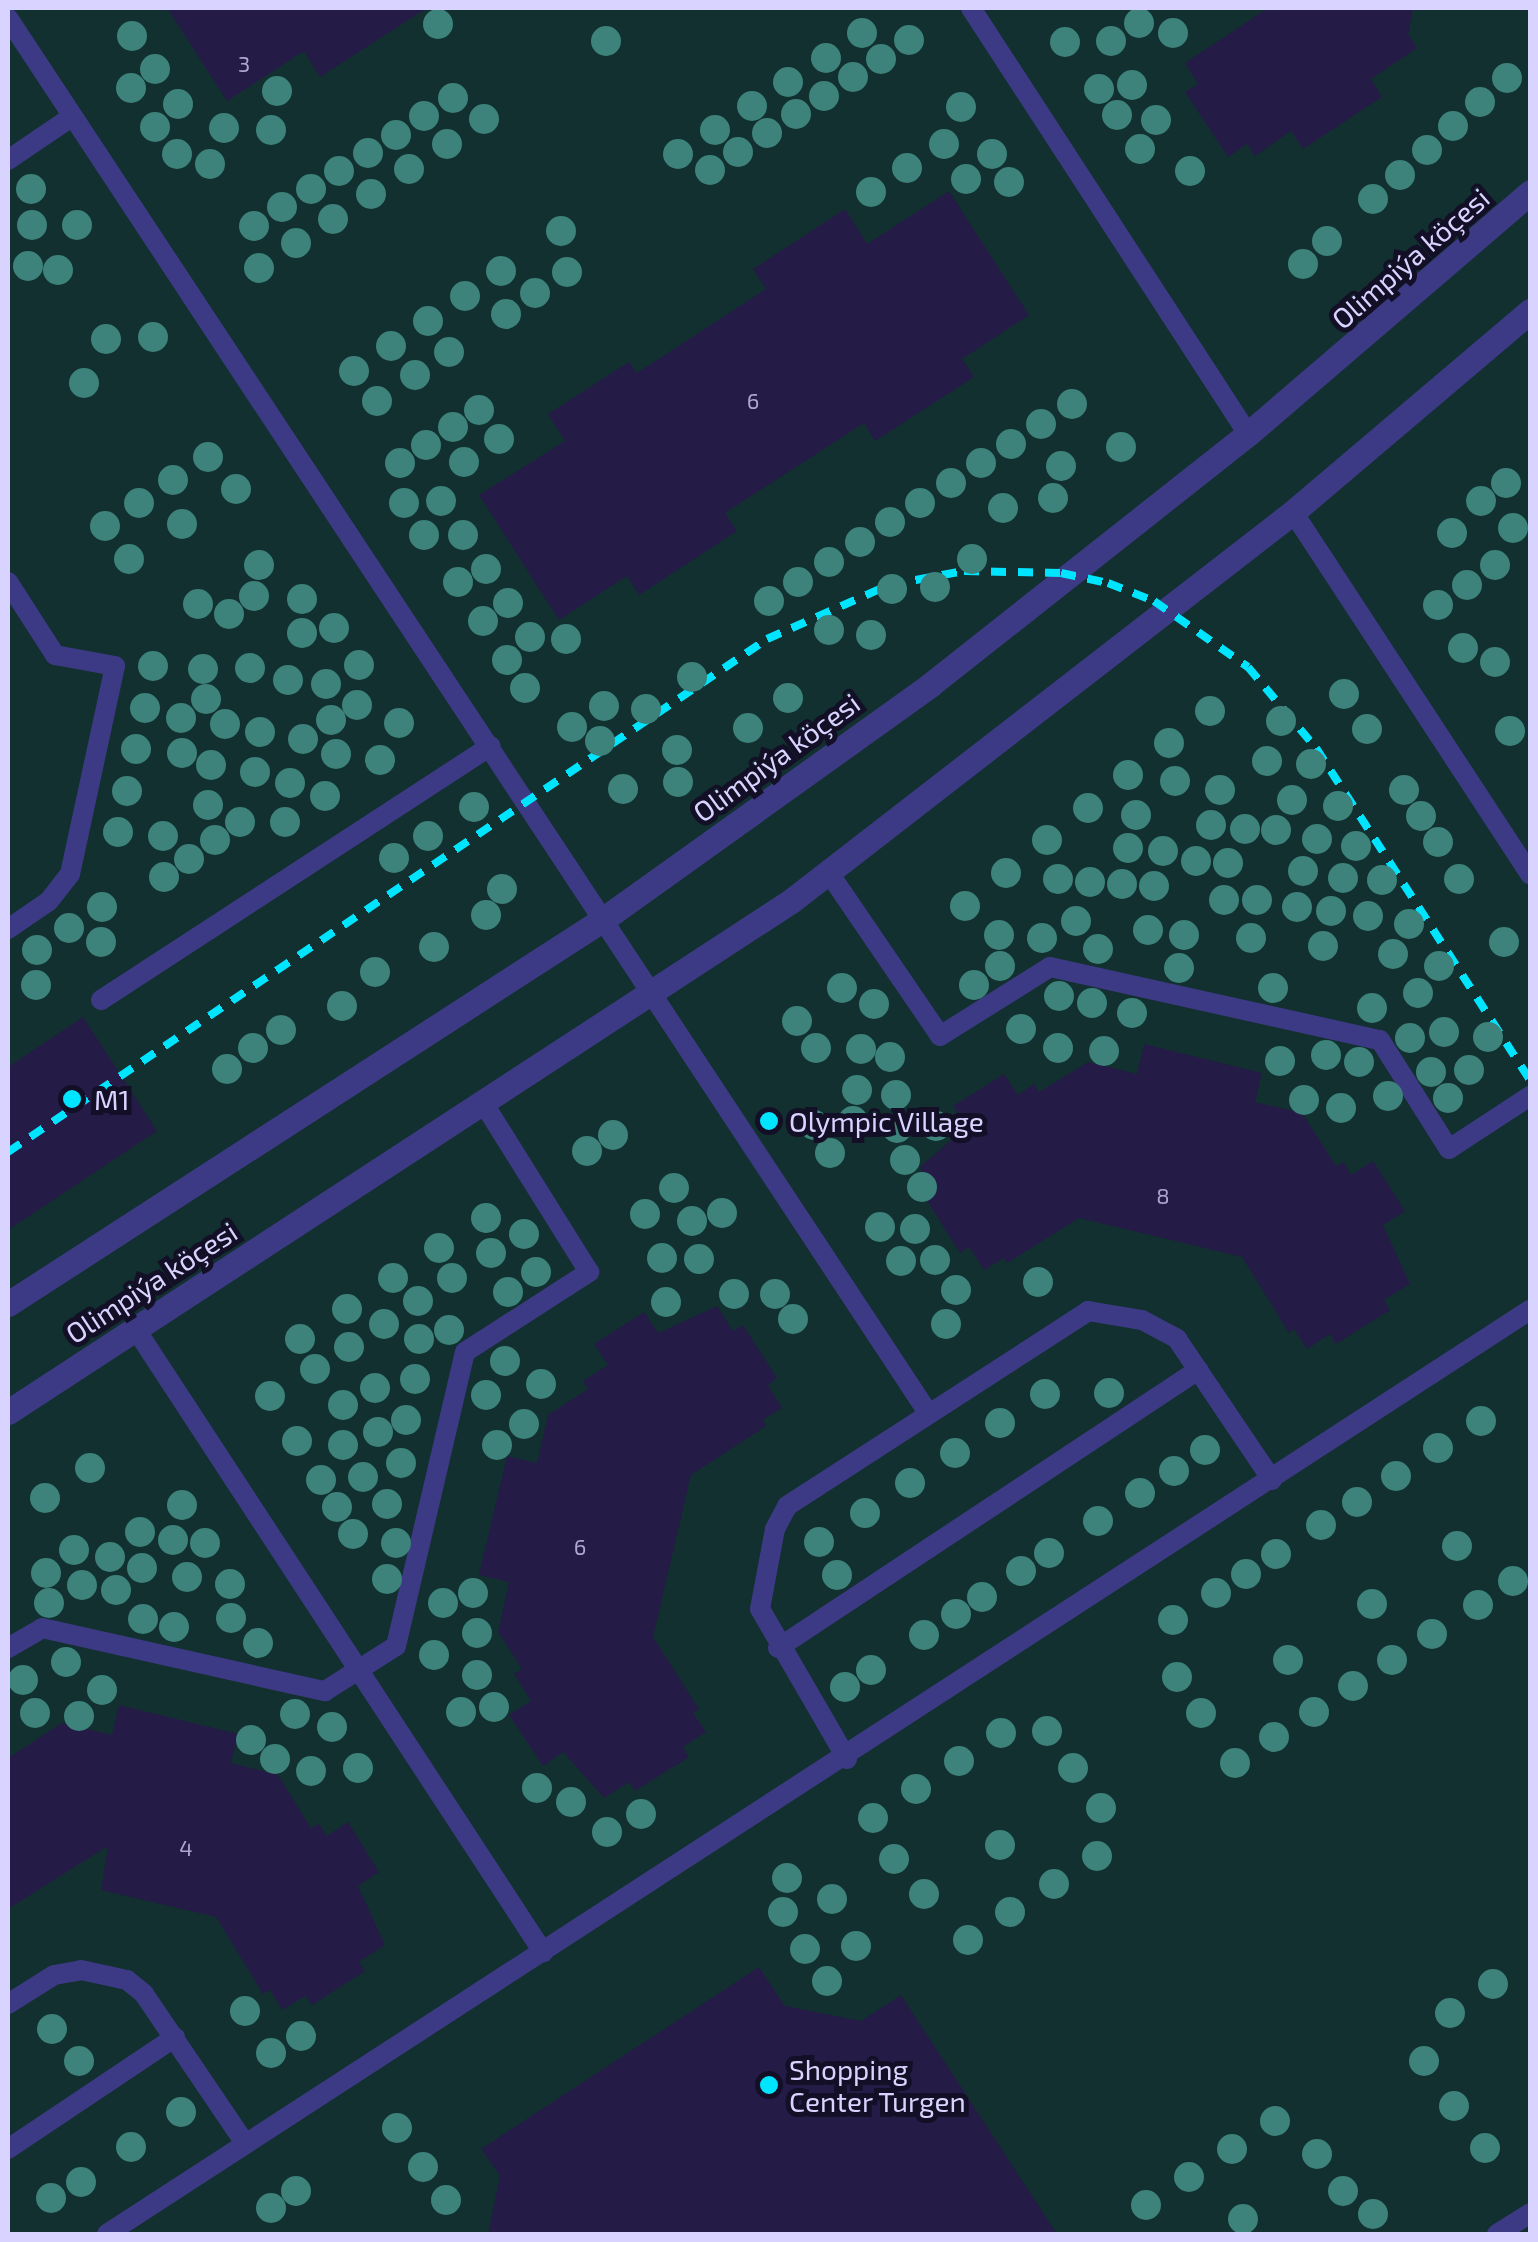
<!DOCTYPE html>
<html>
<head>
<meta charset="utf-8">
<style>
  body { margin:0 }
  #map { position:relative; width:1538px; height:2242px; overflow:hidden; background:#130f26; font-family:"Exo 2",sans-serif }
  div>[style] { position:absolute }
  .green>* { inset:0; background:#12302f }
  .building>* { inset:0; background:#241b47 }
  .lane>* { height:20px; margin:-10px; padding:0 10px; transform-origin:10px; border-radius:10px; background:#3d3a85 }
  .street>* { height:25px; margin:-12.5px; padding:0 12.5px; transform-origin:12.5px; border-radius:12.5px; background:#3d3a85 }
  .rail>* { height:8px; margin-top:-4px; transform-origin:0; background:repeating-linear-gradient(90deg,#00e5ff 0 15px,transparent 0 27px) }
  .trees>* { width:30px; height:30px; margin:-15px; border-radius:50%; background:#3d827b }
  .dots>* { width:28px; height:28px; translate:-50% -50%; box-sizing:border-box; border:5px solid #130f26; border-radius:50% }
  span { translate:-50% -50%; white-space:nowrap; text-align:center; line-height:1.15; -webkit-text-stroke:10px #130f26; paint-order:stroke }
  .number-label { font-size:22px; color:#aca6d1 }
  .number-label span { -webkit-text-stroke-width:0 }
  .street-label { font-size:28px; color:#d9d4ff }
  .poi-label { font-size:28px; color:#d9d4ff }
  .left { translate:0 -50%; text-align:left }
  .frame { position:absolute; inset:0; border:10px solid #d9d4ff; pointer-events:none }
</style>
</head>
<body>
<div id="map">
  <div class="green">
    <div style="clip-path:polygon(8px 8px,1530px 8px,1530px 2234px,8px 2234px)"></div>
  </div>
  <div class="building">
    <div style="clip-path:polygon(167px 8px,427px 8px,320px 77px,304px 51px,227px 101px)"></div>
    <div style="clip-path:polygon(1268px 8px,1413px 8px,1408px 34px,1417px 48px,1371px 79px,1382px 97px,1303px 149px,1291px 131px,1255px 156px,1247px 144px,1228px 157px,1185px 92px,1198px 84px,1185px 63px)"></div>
    <div style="clip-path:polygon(949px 191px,1029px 315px,962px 359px,974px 377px,875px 441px,864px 423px,725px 513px,737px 531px,639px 595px,627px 576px,559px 620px,479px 495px,565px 441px,548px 414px,629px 362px,637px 373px,766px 289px,753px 269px,845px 209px,867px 244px)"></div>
    <div style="clip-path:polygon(83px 1017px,157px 1131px,8px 1230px,8px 1067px)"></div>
    <div style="clip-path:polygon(1144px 1044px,1262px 1073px,1255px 1102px,1302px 1113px,1336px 1166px,1344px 1162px,1351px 1175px,1373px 1161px,1405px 1211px,1383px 1225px,1410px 1284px,1384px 1300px,1390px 1310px,1336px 1344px,1330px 1334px,1307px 1349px,1294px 1329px,1289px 1333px,1242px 1257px,1079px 1218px,1007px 1263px,1004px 1258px,984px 1270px,969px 1247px,960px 1253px,926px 1199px,935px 1193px,920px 1167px,966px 1127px,953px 1106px,1004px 1074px,1018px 1095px,1034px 1084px,1039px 1092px,1088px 1062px,1137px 1074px)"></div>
    <div style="clip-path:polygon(717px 1306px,733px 1331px,743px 1325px,777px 1378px,768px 1385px,782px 1408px,763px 1420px,766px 1426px,691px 1475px,653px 1637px,699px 1709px,693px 1713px,706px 1732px,683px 1747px,689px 1757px,635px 1791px,629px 1782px,604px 1798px,563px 1752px,543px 1766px,509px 1715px,531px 1701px,514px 1674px,522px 1669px,498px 1632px,509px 1582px,479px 1575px,507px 1456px,537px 1463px,548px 1415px,588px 1389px,583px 1381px,608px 1365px,594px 1344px,644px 1312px,658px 1333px)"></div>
    <div style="clip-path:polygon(119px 1705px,238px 1734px,231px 1763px,278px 1775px,311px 1828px,319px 1824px,327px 1836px,348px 1822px,379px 1872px,358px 1886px,385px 1945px,359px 1962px,365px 1971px,312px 2005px,305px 1996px,282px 2010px,270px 1990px,263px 1994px,216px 1917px,101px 1890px,108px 1846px,8px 1909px,8px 1758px,62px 1723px,112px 1735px)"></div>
    <div style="clip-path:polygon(759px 1967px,785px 2006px,861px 2021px,901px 1995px,1057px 2234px,488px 2234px,500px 2176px,481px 2149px)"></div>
  </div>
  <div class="lane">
    <div style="left:971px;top:8px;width:508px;rotate:56.97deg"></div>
    <div style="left:8px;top:18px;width:1672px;rotate:56.59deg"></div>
    <div style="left:8px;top:160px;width:78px;rotate:-34.1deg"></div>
    <div style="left:1293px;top:512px;width:433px;rotate:56.8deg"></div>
    <div style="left:8px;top:582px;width:87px;rotate:57.2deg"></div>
    <div style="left:55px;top:655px;width:61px;rotate:10.4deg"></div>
    <div style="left:115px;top:666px;width:213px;rotate:102.2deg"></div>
    <div style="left:70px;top:874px;width:34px;rotate:128deg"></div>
    <div style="left:49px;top:901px;width:50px;rotate:145.7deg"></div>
    <div style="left:829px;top:873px;width:197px;rotate:55.7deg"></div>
    <div style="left:940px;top:1036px;width:130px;rotate:-32.1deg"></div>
    <div style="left:1050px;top:967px;width:338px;rotate:12.5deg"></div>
    <div style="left:1380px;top:1040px;width:129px;rotate:57.7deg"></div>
    <div style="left:1449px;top:1149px;width:97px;rotate:-33.2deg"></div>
    <div style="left:101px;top:1000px;width:465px;rotate:-33.1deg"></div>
    <div style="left:135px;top:1328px;width:746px;rotate:56.82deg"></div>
    <div style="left:8px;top:1648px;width:39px;rotate:-30deg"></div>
    <div style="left:42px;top:1628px;width:290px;rotate:12.6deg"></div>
    <div style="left:325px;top:1691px;width:84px;rotate:-32.4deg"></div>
    <div style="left:396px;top:1646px;width:302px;rotate:-76.8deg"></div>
    <div style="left:465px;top:1352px;width:148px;rotate:-32.8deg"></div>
    <div style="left:589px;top:1272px;width:198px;rotate:-122deg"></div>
    <div style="left:778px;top:1648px;width:504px;rotate:-33.5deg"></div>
    <div style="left:847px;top:1759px;width:173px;rotate:-120.1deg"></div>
    <div style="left:760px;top:1609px;width:81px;rotate:-79.4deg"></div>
    <div style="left:775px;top:1529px;width:26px;rotate:-62deg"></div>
    <div style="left:787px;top:1506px;width:359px;rotate:-32.9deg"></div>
    <div style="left:1088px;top:1311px;width:55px;rotate:9.5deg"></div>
    <div style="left:1142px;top:1320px;width:40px;rotate:28deg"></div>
    <div style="left:1177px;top:1339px;width:170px;rotate:56deg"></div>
    <div style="left:8px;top:2004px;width:54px;rotate:-32.2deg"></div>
    <div style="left:54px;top:1975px;width:27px;rotate:-10deg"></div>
    <div style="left:81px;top:1970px;width:47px;rotate:12.3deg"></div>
    <div style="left:127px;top:1980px;width:22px;rotate:39deg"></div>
    <div style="left:144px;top:1994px;width:180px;rotate:55.9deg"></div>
    <div style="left:8px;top:2149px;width:201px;rotate:-33.8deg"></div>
    <div style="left:107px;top:2234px;width:1697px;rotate:-33deg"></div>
    <div style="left:1497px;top:2234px;width:39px;rotate:-32deg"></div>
  </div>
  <div class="street">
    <div style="left:8px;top:1304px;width:711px;rotate:-32.89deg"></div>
    <div style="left:605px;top:918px;width:400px;rotate:-35.6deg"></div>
    <div style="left:930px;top:685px;width:405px;rotate:-38.3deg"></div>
    <div style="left:1248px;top:434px;width:372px;rotate:-40.6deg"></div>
    <div style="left:8px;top:1412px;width:935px;rotate:-33.13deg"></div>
    <div style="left:791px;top:901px;width:635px;rotate:-37.77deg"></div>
    <div style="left:1293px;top:512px;width:311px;rotate:-40.3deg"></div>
  </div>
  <div class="rail">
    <div style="left:8px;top:1152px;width:916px;rotate:-34.05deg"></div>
    <div style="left:767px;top:639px;width:133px;rotate:-23.9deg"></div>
    <div style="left:889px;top:585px;width:76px;rotate:-10.6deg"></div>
    <div style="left:964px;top:571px;width:97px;rotate:1.2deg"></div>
    <div style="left:1061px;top:573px;width:48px;rotate:12deg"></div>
    <div style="left:1108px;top:583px;width:49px;rotate:21.4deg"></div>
    <div style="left:1154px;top:601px;width:115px;rotate:35.1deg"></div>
    <div style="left:1248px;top:667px;width:106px;rotate:50deg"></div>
    <div style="left:1316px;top:748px;width:395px;rotate:57.2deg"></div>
  </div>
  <div class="trees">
    <div style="left:1139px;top:23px"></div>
    <div style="left:438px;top:24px"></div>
    <div style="left:862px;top:33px"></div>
    <div style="left:1173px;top:33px"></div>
    <div style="left:132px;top:36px"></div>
    <div style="left:909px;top:40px"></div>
    <div style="left:606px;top:41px"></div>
    <div style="left:1111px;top:41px"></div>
    <div style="left:1065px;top:42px"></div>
    <div style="left:826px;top:58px"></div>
    <div style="left:881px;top:59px"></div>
    <div style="left:155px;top:69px"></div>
    <div style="left:853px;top:77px"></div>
    <div style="left:1507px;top:78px"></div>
    <div style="left:788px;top:82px"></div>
    <div style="left:1132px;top:85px"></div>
    <div style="left:131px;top:88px"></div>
    <div style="left:1099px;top:89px"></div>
    <div style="left:277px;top:91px"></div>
    <div style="left:824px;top:96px"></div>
    <div style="left:453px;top:98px"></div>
    <div style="left:1480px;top:102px"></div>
    <div style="left:178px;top:104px"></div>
    <div style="left:752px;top:106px"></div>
    <div style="left:961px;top:107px"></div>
    <div style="left:796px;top:114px"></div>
    <div style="left:1117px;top:115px"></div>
    <div style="left:424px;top:116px"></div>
    <div style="left:484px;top:119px"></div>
    <div style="left:1156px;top:120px"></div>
    <div style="left:1453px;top:126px"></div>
    <div style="left:155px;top:127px"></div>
    <div style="left:224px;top:128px"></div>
    <div style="left:271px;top:130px"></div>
    <div style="left:715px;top:130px"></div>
    <div style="left:767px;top:133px"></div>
    <div style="left:396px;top:135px"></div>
    <div style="left:447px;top:144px"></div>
    <div style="left:944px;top:144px"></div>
    <div style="left:1140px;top:149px"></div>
    <div style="left:1427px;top:150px"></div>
    <div style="left:738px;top:152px"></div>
    <div style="left:368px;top:153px"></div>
    <div style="left:177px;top:154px"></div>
    <div style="left:678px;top:154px"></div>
    <div style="left:992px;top:154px"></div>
    <div style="left:210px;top:164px"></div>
    <div style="left:907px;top:168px"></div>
    <div style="left:409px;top:169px"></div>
    <div style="left:710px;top:170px"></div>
    <div style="left:339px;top:171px"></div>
    <div style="left:1190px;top:171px"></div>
    <div style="left:1400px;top:175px"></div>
    <div style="left:966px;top:179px"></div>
    <div style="left:1009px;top:182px"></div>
    <div style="left:31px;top:189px"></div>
    <div style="left:311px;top:189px"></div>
    <div style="left:871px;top:192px"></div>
    <div style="left:371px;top:194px"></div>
    <div style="left:1373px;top:199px"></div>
    <div style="left:282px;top:207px"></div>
    <div style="left:333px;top:219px"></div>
    <div style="left:32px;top:225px"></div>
    <div style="left:77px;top:225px"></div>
    <div style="left:254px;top:226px"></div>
    <div style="left:561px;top:231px"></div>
    <div style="left:1327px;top:241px"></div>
    <div style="left:296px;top:243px"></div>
    <div style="left:1303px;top:264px"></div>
    <div style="left:28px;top:266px"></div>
    <div style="left:259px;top:268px"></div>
    <div style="left:58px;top:270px"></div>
    <div style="left:501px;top:271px"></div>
    <div style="left:567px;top:272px"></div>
    <div style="left:535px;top:293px"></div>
    <div style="left:465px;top:296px"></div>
    <div style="left:506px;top:314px"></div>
    <div style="left:428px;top:321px"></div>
    <div style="left:153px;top:337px"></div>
    <div style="left:106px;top:339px"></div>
    <div style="left:391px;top:346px"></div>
    <div style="left:449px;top:352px"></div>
    <div style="left:354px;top:371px"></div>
    <div style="left:415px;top:375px"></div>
    <div style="left:84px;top:383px"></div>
    <div style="left:377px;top:401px"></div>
    <div style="left:1072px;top:404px"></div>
    <div style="left:479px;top:410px"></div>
    <div style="left:1041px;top:424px"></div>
    <div style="left:453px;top:427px"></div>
    <div style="left:499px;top:439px"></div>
    <div style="left:1011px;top:444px"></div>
    <div style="left:426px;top:445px"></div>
    <div style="left:1121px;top:447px"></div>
    <div style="left:208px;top:457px"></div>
    <div style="left:464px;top:462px"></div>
    <div style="left:400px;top:463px"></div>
    <div style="left:981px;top:463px"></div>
    <div style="left:1061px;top:466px"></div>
    <div style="left:173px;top:480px"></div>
    <div style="left:951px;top:483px"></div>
    <div style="left:1506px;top:483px"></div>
    <div style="left:236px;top:489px"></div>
    <div style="left:1053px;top:498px"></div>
    <div style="left:441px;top:501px"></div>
    <div style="left:1481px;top:501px"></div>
    <div style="left:139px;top:503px"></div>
    <div style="left:404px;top:503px"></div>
    <div style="left:920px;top:503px"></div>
    <div style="left:1003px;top:508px"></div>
    <div style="left:890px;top:522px"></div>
    <div style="left:182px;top:524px"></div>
    <div style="left:105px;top:526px"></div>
    <div style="left:1513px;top:528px"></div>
    <div style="left:1452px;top:533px"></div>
    <div style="left:424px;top:535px"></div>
    <div style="left:463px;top:535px"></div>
    <div style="left:860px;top:542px"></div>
    <div style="left:129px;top:559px"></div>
    <div style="left:972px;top:559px"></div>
    <div style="left:829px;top:562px"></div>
    <div style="left:259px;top:565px"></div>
    <div style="left:1495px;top:565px"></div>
    <div style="left:486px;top:569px"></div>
    <div style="left:458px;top:582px"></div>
    <div style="left:798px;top:582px"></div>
    <div style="left:1467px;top:585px"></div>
    <div style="left:935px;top:587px"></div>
    <div style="left:892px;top:589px"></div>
    <div style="left:254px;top:596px"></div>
    <div style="left:302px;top:599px"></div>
    <div style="left:769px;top:601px"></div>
    <div style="left:508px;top:603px"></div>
    <div style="left:198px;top:604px"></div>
    <div style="left:1438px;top:605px"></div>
    <div style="left:229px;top:614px"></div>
    <div style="left:483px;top:621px"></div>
    <div style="left:334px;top:628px"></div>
    <div style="left:829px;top:630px"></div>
    <div style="left:302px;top:633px"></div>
    <div style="left:871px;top:635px"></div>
    <div style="left:530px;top:637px"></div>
    <div style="left:566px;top:639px"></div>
    <div style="left:1463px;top:648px"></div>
    <div style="left:507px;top:660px"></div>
    <div style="left:1495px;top:662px"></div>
    <div style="left:359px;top:665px"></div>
    <div style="left:153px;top:666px"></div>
    <div style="left:250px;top:668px"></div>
    <div style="left:203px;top:669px"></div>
    <div style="left:692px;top:677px"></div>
    <div style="left:288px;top:680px"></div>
    <div style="left:326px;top:684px"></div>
    <div style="left:525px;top:688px"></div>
    <div style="left:1344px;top:694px"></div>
    <div style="left:788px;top:698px"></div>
    <div style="left:206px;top:699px"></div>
    <div style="left:357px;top:705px"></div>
    <div style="left:604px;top:706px"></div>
    <div style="left:145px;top:708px"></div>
    <div style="left:646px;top:709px"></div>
    <div style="left:1210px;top:711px"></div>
    <div style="left:181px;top:718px"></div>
    <div style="left:331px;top:720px"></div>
    <div style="left:1281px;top:721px"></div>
    <div style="left:399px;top:723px"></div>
    <div style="left:225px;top:724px"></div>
    <div style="left:572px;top:727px"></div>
    <div style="left:748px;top:728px"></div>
    <div style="left:1367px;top:729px"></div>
    <div style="left:1510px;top:731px"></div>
    <div style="left:260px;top:732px"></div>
    <div style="left:303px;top:739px"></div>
    <div style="left:600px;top:741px"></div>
    <div style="left:1169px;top:743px"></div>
    <div style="left:136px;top:749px"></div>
    <div style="left:677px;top:750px"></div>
    <div style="left:182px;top:753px"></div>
    <div style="left:336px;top:754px"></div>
    <div style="left:380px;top:760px"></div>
    <div style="left:1267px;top:761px"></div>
    <div style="left:1311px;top:764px"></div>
    <div style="left:211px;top:765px"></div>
    <div style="left:255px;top:772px"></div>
    <div style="left:1128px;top:775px"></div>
    <div style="left:1175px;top:781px"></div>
    <div style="left:678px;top:782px"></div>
    <div style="left:290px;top:783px"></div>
    <div style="left:623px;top:789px"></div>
    <div style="left:1220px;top:790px"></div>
    <div style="left:1404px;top:790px"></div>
    <div style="left:127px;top:791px"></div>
    <div style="left:325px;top:796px"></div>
    <div style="left:1292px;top:800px"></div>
    <div style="left:208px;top:805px"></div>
    <div style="left:1338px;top:806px"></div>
    <div style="left:474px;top:807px"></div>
    <div style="left:1088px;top:808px"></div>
    <div style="left:1136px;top:815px"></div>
    <div style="left:1421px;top:816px"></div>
    <div style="left:240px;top:822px"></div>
    <div style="left:285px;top:822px"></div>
    <div style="left:1211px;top:825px"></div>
    <div style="left:1245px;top:829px"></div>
    <div style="left:1276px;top:830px"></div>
    <div style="left:118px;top:832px"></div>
    <div style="left:163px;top:836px"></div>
    <div style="left:428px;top:836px"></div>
    <div style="left:1317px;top:839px"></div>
    <div style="left:215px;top:840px"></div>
    <div style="left:1047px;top:840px"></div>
    <div style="left:1438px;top:842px"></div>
    <div style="left:1356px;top:846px"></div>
    <div style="left:1128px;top:848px"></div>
    <div style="left:1163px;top:851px"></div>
    <div style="left:394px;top:858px"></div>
    <div style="left:189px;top:859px"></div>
    <div style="left:1196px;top:861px"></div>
    <div style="left:1228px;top:863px"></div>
    <div style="left:1303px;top:871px"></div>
    <div style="left:1006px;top:873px"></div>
    <div style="left:164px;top:877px"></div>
    <div style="left:1343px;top:878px"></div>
    <div style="left:1058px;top:879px"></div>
    <div style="left:1459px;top:879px"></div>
    <div style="left:1382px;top:880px"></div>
    <div style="left:1090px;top:882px"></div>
    <div style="left:1122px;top:884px"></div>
    <div style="left:1154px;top:886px"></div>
    <div style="left:502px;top:889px"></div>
    <div style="left:1224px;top:900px"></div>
    <div style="left:1257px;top:900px"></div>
    <div style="left:965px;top:906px"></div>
    <div style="left:102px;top:907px"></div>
    <div style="left:1297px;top:907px"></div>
    <div style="left:1331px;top:911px"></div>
    <div style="left:486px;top:915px"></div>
    <div style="left:1368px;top:916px"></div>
    <div style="left:1076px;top:921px"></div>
    <div style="left:1409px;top:924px"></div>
    <div style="left:69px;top:928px"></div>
    <div style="left:1148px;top:930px"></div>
    <div style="left:999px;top:935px"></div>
    <div style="left:1184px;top:935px"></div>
    <div style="left:1042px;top:938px"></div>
    <div style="left:1251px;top:938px"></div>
    <div style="left:101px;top:942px"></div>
    <div style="left:1504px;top:942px"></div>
    <div style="left:1323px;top:946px"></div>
    <div style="left:434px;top:947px"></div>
    <div style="left:1098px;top:949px"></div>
    <div style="left:37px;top:950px"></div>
    <div style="left:1393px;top:954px"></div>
    <div style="left:1000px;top:966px"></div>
    <div style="left:1439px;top:966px"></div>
    <div style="left:1179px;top:968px"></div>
    <div style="left:375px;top:972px"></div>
    <div style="left:36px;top:985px"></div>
    <div style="left:974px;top:985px"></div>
    <div style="left:842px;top:988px"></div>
    <div style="left:1273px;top:988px"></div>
    <div style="left:1418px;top:993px"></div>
    <div style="left:1059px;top:996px"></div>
    <div style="left:1092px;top:1003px"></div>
    <div style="left:874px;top:1004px"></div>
    <div style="left:342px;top:1006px"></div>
    <div style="left:1372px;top:1008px"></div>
    <div style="left:1132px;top:1013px"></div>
    <div style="left:797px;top:1021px"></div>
    <div style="left:1021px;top:1029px"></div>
    <div style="left:281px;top:1030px"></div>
    <div style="left:1444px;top:1032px"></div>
    <div style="left:1488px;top:1037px"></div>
    <div style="left:1410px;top:1038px"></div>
    <div style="left:253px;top:1048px"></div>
    <div style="left:816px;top:1048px"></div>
    <div style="left:1058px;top:1048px"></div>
    <div style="left:861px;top:1049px"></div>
    <div style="left:1104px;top:1051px"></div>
    <div style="left:1326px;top:1055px"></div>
    <div style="left:890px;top:1057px"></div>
    <div style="left:1280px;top:1061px"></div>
    <div style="left:1359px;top:1062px"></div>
    <div style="left:227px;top:1069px"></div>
    <div style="left:1469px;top:1070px"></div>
    <div style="left:1431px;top:1072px"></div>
    <div style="left:857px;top:1090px"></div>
    <div style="left:896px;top:1095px"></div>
    <div style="left:1388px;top:1096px"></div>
    <div style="left:1448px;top:1098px"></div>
    <div style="left:1304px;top:1100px"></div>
    <div style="left:1341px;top:1108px"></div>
    <div style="left:853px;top:1121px"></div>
    <div style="left:814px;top:1125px"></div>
    <div style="left:936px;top:1126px"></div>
    <div style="left:897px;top:1128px"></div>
    <div style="left:613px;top:1135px"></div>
    <div style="left:587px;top:1151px"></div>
    <div style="left:830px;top:1153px"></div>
    <div style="left:905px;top:1160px"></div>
    <div style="left:922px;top:1187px"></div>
    <div style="left:674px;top:1188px"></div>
    <div style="left:722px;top:1213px"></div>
    <div style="left:645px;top:1214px"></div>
    <div style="left:486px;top:1218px"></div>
    <div style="left:692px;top:1221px"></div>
    <div style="left:880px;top:1227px"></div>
    <div style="left:915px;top:1229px"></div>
    <div style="left:524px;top:1234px"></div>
    <div style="left:439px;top:1248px"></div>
    <div style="left:491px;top:1253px"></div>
    <div style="left:662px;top:1258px"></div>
    <div style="left:699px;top:1259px"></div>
    <div style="left:935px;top:1260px"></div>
    <div style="left:901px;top:1261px"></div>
    <div style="left:536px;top:1272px"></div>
    <div style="left:393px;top:1278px"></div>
    <div style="left:452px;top:1278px"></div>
    <div style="left:1038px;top:1282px"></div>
    <div style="left:956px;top:1290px"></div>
    <div style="left:508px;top:1292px"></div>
    <div style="left:734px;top:1294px"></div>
    <div style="left:775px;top:1294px"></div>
    <div style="left:418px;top:1301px"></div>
    <div style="left:666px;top:1302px"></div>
    <div style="left:347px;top:1309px"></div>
    <div style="left:793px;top:1319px"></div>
    <div style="left:384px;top:1324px"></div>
    <div style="left:946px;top:1324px"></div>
    <div style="left:449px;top:1330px"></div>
    <div style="left:300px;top:1339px"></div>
    <div style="left:419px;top:1339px"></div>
    <div style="left:349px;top:1347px"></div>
    <div style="left:505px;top:1361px"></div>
    <div style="left:315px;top:1369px"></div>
    <div style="left:415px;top:1379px"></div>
    <div style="left:541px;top:1384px"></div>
    <div style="left:375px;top:1388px"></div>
    <div style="left:1109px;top:1393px"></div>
    <div style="left:1045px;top:1394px"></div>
    <div style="left:486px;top:1395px"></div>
    <div style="left:270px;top:1396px"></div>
    <div style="left:343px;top:1405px"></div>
    <div style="left:406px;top:1420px"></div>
    <div style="left:1481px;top:1421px"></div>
    <div style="left:1000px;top:1423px"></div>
    <div style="left:524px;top:1424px"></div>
    <div style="left:378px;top:1432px"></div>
    <div style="left:297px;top:1441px"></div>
    <div style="left:343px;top:1445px"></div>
    <div style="left:497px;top:1445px"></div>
    <div style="left:1438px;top:1448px"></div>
    <div style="left:1205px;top:1450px"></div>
    <div style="left:955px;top:1453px"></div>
    <div style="left:401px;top:1463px"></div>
    <div style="left:90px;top:1468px"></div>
    <div style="left:1174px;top:1471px"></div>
    <div style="left:1396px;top:1476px"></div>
    <div style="left:363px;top:1477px"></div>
    <div style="left:321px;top:1480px"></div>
    <div style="left:910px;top:1483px"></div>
    <div style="left:1140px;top:1493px"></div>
    <div style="left:45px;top:1498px"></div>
    <div style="left:1357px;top:1502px"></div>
    <div style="left:387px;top:1504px"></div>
    <div style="left:182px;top:1505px"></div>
    <div style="left:337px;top:1507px"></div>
    <div style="left:865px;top:1513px"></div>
    <div style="left:1098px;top:1521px"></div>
    <div style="left:1321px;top:1525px"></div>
    <div style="left:140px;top:1532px"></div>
    <div style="left:353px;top:1534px"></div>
    <div style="left:173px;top:1540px"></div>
    <div style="left:819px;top:1542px"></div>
    <div style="left:205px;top:1543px"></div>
    <div style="left:396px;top:1543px"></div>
    <div style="left:1457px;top:1546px"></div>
    <div style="left:74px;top:1550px"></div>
    <div style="left:1049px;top:1553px"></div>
    <div style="left:1276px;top:1554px"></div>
    <div style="left:110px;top:1557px"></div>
    <div style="left:142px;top:1568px"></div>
    <div style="left:1021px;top:1571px"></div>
    <div style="left:46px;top:1573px"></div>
    <div style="left:1246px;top:1574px"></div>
    <div style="left:837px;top:1575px"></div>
    <div style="left:187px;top:1577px"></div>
    <div style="left:387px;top:1579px"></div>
    <div style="left:1513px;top:1581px"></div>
    <div style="left:230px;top:1584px"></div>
    <div style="left:82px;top:1585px"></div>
    <div style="left:116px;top:1590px"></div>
    <div style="left:473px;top:1593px"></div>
    <div style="left:1216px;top:1593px"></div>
    <div style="left:982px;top:1597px"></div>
    <div style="left:49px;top:1603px"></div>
    <div style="left:443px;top:1603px"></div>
    <div style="left:1372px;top:1604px"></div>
    <div style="left:1478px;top:1605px"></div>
    <div style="left:956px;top:1614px"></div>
    <div style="left:231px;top:1618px"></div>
    <div style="left:143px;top:1619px"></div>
    <div style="left:1173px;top:1620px"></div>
    <div style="left:174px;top:1627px"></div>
    <div style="left:477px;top:1633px"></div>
    <div style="left:1432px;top:1634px"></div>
    <div style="left:924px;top:1635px"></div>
    <div style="left:258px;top:1643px"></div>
    <div style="left:434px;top:1655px"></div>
    <div style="left:1288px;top:1660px"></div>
    <div style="left:1392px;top:1660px"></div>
    <div style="left:66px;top:1662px"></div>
    <div style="left:871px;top:1670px"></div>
    <div style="left:477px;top:1675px"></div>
    <div style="left:1177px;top:1677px"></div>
    <div style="left:23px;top:1680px"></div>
    <div style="left:1353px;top:1686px"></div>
    <div style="left:845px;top:1687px"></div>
    <div style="left:102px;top:1690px"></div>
    <div style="left:494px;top:1707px"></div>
    <div style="left:461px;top:1712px"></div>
    <div style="left:1314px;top:1712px"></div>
    <div style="left:35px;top:1713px"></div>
    <div style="left:1201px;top:1713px"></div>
    <div style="left:295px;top:1714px"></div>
    <div style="left:79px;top:1716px"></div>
    <div style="left:332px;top:1727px"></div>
    <div style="left:1047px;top:1731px"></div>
    <div style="left:1001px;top:1733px"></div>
    <div style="left:1274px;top:1737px"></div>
    <div style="left:251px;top:1740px"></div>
    <div style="left:275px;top:1759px"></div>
    <div style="left:959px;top:1761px"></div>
    <div style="left:1235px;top:1763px"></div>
    <div style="left:358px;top:1768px"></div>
    <div style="left:1073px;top:1768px"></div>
    <div style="left:311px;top:1771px"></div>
    <div style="left:537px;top:1788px"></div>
    <div style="left:916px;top:1789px"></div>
    <div style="left:571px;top:1802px"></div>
    <div style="left:1101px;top:1808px"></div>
    <div style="left:641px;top:1814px"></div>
    <div style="left:873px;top:1818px"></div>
    <div style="left:607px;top:1832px"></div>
    <div style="left:1000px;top:1845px"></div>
    <div style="left:1097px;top:1856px"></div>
    <div style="left:894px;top:1859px"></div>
    <div style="left:787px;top:1878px"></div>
    <div style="left:1054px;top:1884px"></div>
    <div style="left:924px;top:1894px"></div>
    <div style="left:832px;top:1899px"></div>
    <div style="left:783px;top:1912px"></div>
    <div style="left:1010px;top:1912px"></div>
    <div style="left:968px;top:1940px"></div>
    <div style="left:856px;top:1946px"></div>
    <div style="left:805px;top:1949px"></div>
    <div style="left:827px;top:1981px"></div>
    <div style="left:1493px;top:1984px"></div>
    <div style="left:245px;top:2011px"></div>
    <div style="left:1450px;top:2013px"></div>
    <div style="left:52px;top:2029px"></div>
    <div style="left:301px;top:2036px"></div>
    <div style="left:271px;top:2053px"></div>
    <div style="left:79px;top:2061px"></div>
    <div style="left:1424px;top:2061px"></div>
    <div style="left:1454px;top:2106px"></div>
    <div style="left:181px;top:2112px"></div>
    <div style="left:1275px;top:2121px"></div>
    <div style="left:397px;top:2128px"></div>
    <div style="left:131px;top:2147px"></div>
    <div style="left:1485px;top:2148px"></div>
    <div style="left:1232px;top:2149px"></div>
    <div style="left:1317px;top:2154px"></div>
    <div style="left:423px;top:2167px"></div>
    <div style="left:1189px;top:2177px"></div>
    <div style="left:81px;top:2182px"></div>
    <div style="left:296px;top:2191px"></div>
    <div style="left:1343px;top:2191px"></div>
    <div style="left:51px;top:2198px"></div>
    <div style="left:446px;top:2200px"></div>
    <div style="left:1146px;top:2205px"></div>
    <div style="left:271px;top:2208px"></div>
    <div style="left:1373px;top:2214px"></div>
    <div style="left:1243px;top:2219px"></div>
  </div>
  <div class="dots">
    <div style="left:72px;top:1099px;background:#00e5ff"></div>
    <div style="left:769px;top:1121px;background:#00e5ff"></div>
    <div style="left:769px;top:2085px;background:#00e5ff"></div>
  </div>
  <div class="number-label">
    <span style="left:244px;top:64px">3</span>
    <span style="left:753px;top:401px">6</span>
    <span style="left:1163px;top:1196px">8</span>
    <span style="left:580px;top:1547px">6</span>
    <span style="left:186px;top:1848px">4</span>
  </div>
  <div class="street-label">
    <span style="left:1410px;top:258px;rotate:-41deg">Olimpiýa köçesi</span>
    <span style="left:776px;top:757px;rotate:-36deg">Olimpiýa köçesi</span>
    <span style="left:151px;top:1282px;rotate:-33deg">Olimpiýa köçesi</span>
  </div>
  <div class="poi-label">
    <span class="left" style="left:94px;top:1099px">M1</span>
    <span class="left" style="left:789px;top:1121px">Olympic Village</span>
    <span class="left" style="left:789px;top:2085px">Shopping<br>Center Turgen</span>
  </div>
  <div class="frame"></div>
</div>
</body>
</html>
